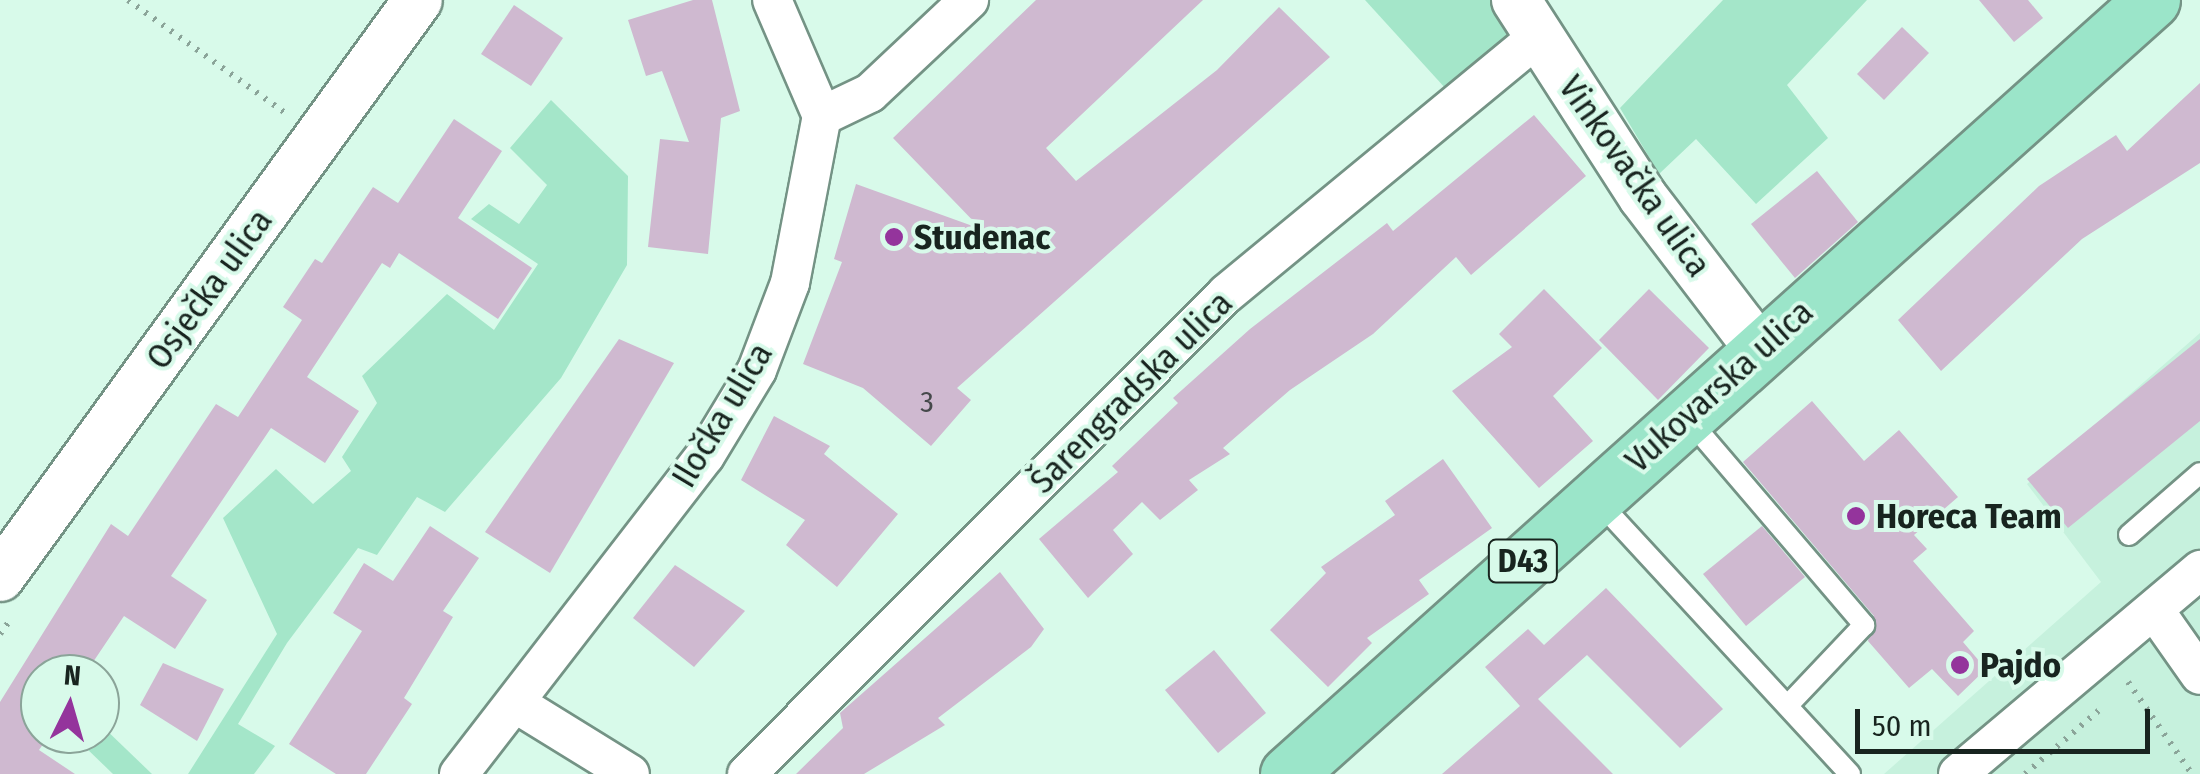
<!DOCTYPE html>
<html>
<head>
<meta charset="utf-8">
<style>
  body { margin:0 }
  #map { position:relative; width:2200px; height:774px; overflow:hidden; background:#d8faea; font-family:"Fira Sans Condensed",sans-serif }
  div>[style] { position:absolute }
  .built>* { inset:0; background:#c6f1dd }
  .green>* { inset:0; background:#a4e6c9 }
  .building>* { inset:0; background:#cfb9d0 }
  .path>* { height:6px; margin-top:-3px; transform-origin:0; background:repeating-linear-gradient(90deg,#8ba499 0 2.5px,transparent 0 10.5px) }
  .roads { filter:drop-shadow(2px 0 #749385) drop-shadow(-2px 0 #749385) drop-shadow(0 2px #749385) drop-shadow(0 -2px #749385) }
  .service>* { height:20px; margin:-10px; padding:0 10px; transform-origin:10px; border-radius:10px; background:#fff }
  .minor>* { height:38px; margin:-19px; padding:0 19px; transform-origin:19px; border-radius:19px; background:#fff }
  .tertiary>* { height:48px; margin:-24px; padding:0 24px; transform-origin:24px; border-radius:24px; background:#fff }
  .primary>* { height:55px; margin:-27.5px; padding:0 27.5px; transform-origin:27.5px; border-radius:27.5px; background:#9be5c9 }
  .dots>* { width:28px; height:28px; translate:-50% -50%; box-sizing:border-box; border:5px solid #d8faea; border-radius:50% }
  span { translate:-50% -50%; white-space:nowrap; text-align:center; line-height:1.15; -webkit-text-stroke:8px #d8faea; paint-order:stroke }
  .number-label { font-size:30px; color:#46494b }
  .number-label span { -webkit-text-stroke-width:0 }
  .shield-label span { padding:2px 8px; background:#d8faea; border:2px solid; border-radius:8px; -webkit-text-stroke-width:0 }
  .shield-label { font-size:32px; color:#18241f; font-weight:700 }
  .street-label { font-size:35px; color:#18241f }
  .poi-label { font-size:35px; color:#18241f; font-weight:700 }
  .left { translate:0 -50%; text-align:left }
  .north { position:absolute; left:20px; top:654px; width:100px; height:100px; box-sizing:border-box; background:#d8faea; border:2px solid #8ba499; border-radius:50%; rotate:5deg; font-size:28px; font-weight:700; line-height:40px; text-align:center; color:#18241f }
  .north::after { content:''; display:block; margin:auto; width:35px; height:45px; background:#94349c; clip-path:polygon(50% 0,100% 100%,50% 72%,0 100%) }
  .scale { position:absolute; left:1855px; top:709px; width:295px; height:45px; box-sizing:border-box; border:5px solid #18241f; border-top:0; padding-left:12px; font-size:30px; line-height:35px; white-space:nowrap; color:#18241f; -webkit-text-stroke:8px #d8faea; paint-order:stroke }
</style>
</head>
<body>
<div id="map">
  <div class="built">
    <div style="clip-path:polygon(2200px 333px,2200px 774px,1884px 774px,2101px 582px,2027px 484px)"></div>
  </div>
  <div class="green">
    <div style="clip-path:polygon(1365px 0,1491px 0,1515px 34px,1446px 89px)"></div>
    <div style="clip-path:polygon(1723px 0,1867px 0,1787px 85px,1828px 138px,1756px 204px,1696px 139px,1659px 174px,1620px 108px)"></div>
    <div style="clip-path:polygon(551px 100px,628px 176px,627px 265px,561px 378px,445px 512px,417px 497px,377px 555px,358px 548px,287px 643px,238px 724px,275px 746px,254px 774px,188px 774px,277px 634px,223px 518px,276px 469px,313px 504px,351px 471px,342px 457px,377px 403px,362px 376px,447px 294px,494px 330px,538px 264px,471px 219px,489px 204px,519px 224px,547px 185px,510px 148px)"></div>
    <div style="clip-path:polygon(100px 724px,152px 774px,113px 774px,83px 745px)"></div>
  </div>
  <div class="building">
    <div style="clip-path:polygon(693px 0,712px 0,740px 111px,721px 118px,708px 254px,648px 247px,660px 139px,689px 142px,662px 71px,646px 76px,628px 20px)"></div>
    <div style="clip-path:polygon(1036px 0,1203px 0,1046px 148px,1076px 181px,1217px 70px,1279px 7px,1330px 57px,957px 388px,971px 400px,931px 446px,863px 388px,803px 364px,842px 262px,834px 259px,856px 184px,981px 229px,893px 138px)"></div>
    <div style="clip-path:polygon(1979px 0,2028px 0,2043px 18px,2014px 42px)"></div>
    <div style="clip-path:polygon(514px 5px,563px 38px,531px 86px,481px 54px)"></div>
    <div style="clip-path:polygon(1902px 27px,1929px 53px,1884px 100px,1857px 74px)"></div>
    <div style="clip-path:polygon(2200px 83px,2200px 163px,2082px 239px,1941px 371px,1898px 320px,2039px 186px,2116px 135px,2127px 151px)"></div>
    <div style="clip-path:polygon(1534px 115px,1586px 176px,1471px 275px,1456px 257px,1373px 334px,1290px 390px,1223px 448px,1230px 454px,1189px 480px,1198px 490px,1160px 520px,1142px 502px,1113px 530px,1133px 554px,1088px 598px,1039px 539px,1118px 472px,1112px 466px,1178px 403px,1173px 398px,1250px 329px,1387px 223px,1393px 231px)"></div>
    <div style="clip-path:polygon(454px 119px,502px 151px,458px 218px,532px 268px,498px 319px,399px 253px,390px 268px,382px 263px,307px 377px,359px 411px,325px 463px,271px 428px,171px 576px,207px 600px,175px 649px,124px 616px,85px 674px,40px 674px,40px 734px,50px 734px,39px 750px,75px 774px,0 774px,0 702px,111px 524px,128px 536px,216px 404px,238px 417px,302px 320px,283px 307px,315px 259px,322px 263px,373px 187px,398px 203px)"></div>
    <div style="clip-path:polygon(1817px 171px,1858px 222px,1795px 278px,1751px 224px)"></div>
    <div style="clip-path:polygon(1544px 289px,1602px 348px,1553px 396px,1593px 441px,1539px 488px,1452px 391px,1512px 347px,1499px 334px)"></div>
    <div style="clip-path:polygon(1649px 289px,1709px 348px,1658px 400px,1599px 340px)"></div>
    <div style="clip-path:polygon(619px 339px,674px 363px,550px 573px,485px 532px)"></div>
    <div style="clip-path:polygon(2200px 339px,2200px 421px,2068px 528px,2027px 479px)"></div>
    <div style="clip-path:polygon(1812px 401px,1864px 461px,1899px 430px,1958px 497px,1914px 535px,1927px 549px,1913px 561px,1974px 631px,1963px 642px,1986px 669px,1958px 696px,1932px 669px,1909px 688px,1868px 641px,1874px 616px,1743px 462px)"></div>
    <div style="clip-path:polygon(774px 416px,830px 446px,824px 454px,898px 514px,837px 587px,786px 545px,805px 520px,741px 480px)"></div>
    <div style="clip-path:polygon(1443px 459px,1492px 528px,1419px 580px,1429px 594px,1367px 638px,1372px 643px,1328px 687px,1270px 630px,1326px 573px,1321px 567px,1395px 515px,1385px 501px)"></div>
    <div style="clip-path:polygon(430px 526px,479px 558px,443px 611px,453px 617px,404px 698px,412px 704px,366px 774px,336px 774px,289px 744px,362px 631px,333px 613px,364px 563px,393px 581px)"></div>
    <div style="clip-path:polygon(1762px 526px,1805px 577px,1746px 626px,1703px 574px)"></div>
    <div style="clip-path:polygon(675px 565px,745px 611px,694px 667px,633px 618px)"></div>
    <div style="clip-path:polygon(1000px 572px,1044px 629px,1031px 647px,938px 718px,945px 725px,864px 774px,796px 774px,843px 728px,840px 713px)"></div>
    <div style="clip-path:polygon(1606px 588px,1723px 709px,1680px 748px,1587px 655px,1538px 699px,1613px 774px,1442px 774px,1520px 706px,1485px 667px,1528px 629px,1544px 645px)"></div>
    <div style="clip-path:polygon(1214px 650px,1266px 713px,1218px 753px,1165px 690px)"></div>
    <div style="clip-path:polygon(163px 663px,224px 689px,197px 741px,140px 705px)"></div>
  </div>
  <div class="path">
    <div style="left:128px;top:0;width:193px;rotate:35.7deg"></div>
    <div style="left:0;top:634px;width:19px;rotate:-54deg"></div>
    <div style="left:2128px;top:682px;width:112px;rotate:55.2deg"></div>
    <div style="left:2025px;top:774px;width:103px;rotate:-40.7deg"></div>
  </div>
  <div class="roads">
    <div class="service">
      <div style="left:1689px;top:420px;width:270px;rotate:49.5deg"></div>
      <div style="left:1864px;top:625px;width:110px;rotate:133.5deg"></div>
      <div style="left:1597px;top:500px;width:373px;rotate:47.3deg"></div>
      <div style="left:2129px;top:535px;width:94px;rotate:-41.1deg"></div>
    </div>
    <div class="minor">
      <div style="left:822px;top:116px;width:53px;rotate:-25.6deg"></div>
      <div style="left:870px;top:93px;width:136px;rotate:-43.2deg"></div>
      <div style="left:2155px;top:611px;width:78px;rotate:54.9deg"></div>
      <div style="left:515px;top:703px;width:135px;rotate:31.7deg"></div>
      <div style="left:459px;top:774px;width:402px;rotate:-52.3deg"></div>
      <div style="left:705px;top:456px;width:100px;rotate:-58.8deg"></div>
      <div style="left:757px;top:370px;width:93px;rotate:-69.2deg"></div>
      <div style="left:790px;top:283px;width:170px;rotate:-79.2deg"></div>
      <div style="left:822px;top:116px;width:126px;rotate:-113.3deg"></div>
      <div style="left:747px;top:774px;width:678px;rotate:-45.06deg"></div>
      <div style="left:1226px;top:294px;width:406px;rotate:-39.5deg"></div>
      <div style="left:1958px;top:774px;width:317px;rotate:-40.1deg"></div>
    </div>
    <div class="tertiary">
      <div style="left:1516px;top:0;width:234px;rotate:57.2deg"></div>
      <div style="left:1643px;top:197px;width:193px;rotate:52.6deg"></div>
      <div style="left:0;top:577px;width:712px;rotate:-54.08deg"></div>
    </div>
    <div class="primary">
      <div style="left:1288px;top:774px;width:1160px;rotate:-41.86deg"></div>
    </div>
  </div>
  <div class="dots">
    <div style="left:894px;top:237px;background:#94349c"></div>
    <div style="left:1856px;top:516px;background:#94349c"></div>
    <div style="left:1960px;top:665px;background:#94349c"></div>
  </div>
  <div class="number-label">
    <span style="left:927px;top:402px">3</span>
  </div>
  <div class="shield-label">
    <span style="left:1523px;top:561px">D43</span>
  </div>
  <div class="street-label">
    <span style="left:1635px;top:176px;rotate:55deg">Vinkovačka ulica</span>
    <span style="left:209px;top:289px;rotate:-54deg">Osječka ulica</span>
    <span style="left:1719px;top:386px;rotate:-42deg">Vukovarska ulica</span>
    <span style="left:1131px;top:392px;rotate:-45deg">Šarengradska ulica</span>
    <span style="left:722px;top:415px;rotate:-59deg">Iločka ulica</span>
  </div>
  <div class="poi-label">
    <span class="left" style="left:914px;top:237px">Studenac</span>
    <span class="left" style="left:1876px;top:516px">Horeca Team</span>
    <span class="left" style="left:1980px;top:665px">Pajdo</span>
  </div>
  <div class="north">N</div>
  <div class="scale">50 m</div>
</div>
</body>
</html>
